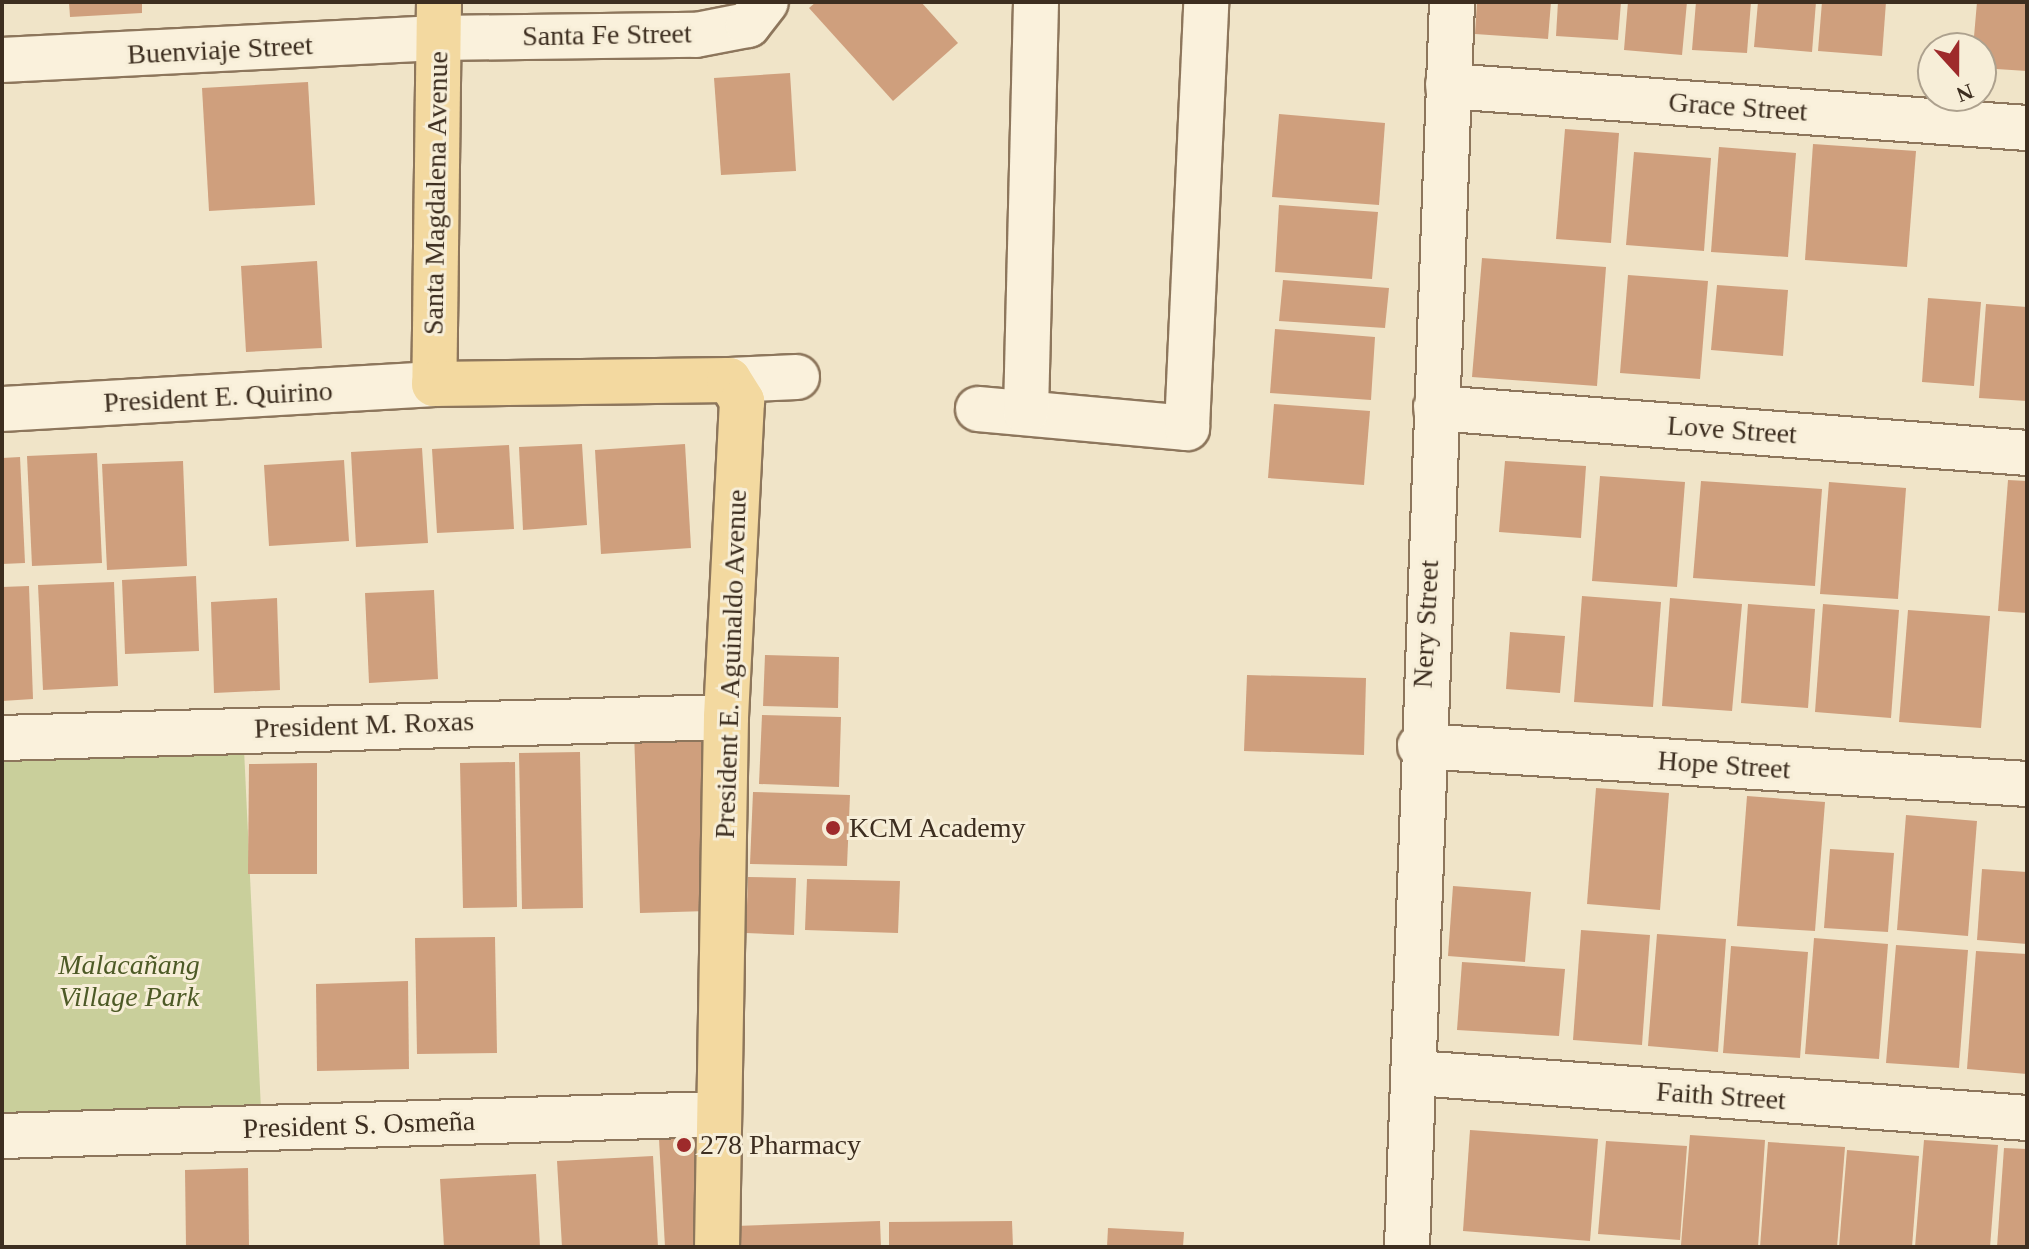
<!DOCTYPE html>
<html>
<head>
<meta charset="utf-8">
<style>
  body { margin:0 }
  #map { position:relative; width:2029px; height:1249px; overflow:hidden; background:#f0e4c8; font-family:Georgia,serif }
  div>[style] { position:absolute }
  .green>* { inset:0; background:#c9cf9b }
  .building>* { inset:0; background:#cf9f7d }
  .roads { filter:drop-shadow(2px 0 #8d765c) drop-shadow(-2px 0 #8d765c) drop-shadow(0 2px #8d765c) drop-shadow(0 -2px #8d765c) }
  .minor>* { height:44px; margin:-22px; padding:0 22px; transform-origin:22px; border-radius:22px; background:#faf1dc }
  .major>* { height:44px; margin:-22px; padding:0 22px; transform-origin:22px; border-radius:22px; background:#f3d9a0 }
  .dots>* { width:22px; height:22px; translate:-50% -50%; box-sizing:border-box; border:4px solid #f7eed8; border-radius:50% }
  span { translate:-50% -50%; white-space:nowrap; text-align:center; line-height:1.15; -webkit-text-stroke:6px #f7eed8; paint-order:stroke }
  .street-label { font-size:28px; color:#3d2e20 }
  .poi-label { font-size:28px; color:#3d2e20 }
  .left { translate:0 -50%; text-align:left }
  .park-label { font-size:28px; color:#4d5a26; font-style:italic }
  .frame { position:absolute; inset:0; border:4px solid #3d2e20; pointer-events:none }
  .north { position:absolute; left:1917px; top:32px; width:80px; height:80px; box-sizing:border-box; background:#f7eed8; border:2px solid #ada18e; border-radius:50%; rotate:159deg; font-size:22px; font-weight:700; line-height:32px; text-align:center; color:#3d2e20 }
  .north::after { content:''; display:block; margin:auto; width:28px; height:36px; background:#9e2a2b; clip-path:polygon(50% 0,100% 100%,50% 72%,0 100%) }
</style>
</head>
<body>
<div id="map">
  <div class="green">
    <div style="clip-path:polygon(244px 749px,261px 1110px,2px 1116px,2px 760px)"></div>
  </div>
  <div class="building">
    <div style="clip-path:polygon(69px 2px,142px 2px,142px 13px,70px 17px)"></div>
    <div style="clip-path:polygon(816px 2px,921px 2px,958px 43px,893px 101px,809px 8px)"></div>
    <div style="clip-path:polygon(1477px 2px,1551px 2px,1548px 39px,1475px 34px)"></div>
    <div style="clip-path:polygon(1558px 2px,1621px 2px,1618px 40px,1556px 36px)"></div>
    <div style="clip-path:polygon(1628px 2px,1687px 2px,1682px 55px,1624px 50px)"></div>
    <div style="clip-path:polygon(1696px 2px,1751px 2px,1747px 53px,1692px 50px)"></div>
    <div style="clip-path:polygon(1758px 2px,1816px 2px,1812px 52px,1754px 47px)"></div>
    <div style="clip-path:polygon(1822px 2px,1886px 2px,1882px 56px,1818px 51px)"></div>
    <div style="clip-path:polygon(1977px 2px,2027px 2px,2027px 71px,1981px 68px,1981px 48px,1973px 48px)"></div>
    <div style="clip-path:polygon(790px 73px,796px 171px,721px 175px,714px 78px)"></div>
    <div style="clip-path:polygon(308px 82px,315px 205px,209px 211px,202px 88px)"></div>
    <div style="clip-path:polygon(1279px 114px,1385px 123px,1379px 205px,1272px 197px)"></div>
    <div style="clip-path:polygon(1565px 129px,1619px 133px,1611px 243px,1556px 239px)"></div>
    <div style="clip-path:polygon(1813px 144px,1916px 151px,1907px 267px,1805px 260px)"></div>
    <div style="clip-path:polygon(1719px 147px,1796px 153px,1788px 257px,1711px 252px)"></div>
    <div style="clip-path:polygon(1634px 152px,1711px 158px,1704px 251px,1626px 245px)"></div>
    <div style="clip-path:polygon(1279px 205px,1378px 212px,1372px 279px,1275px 272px)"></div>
    <div style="clip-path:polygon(1482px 258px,1606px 267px,1597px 386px,1472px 377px)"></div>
    <div style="clip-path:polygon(317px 261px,322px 348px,246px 352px,241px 266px)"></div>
    <div style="clip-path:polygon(1628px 275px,1708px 281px,1700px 379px,1620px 373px)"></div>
    <div style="clip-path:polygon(1283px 280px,1389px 288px,1385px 328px,1279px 321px)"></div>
    <div style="clip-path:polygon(1717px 285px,1788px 290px,1783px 356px,1711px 350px)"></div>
    <div style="clip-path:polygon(1928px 298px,1981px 302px,1974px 386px,1922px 382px)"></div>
    <div style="clip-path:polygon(1986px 304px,2027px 307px,2027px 401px,1979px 398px)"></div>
    <div style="clip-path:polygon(1275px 329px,1375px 337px,1371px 400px,1270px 393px)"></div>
    <div style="clip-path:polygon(1274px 404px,1370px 411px,1364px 485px,1268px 478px)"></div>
    <div style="clip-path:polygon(582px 444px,587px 525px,523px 530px,519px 447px)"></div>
    <div style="clip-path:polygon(685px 444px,691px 548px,601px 554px,595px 450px)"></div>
    <div style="clip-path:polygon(509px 445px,514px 529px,437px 533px,432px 449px)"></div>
    <div style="clip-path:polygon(422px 448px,428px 543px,356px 547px,351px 452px)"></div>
    <div style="clip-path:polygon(97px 453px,102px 563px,32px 566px,27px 456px)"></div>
    <div style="clip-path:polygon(20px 457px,25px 563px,2px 564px,2px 458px)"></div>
    <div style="clip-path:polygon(344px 460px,349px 541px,269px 546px,264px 465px)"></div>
    <div style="clip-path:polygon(183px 461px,187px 566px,107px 570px,102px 464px)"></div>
    <div style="clip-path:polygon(1505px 461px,1586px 466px,1581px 538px,1499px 532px)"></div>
    <div style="clip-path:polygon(1600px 476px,1685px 482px,1677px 587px,1592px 581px)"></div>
    <div style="clip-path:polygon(2008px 480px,2027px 481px,2027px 613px,1998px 611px)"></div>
    <div style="clip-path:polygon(1701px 481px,1822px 489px,1815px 586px,1693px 578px)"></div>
    <div style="clip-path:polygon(1829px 482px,1906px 488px,1898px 599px,1820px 594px)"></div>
    <div style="clip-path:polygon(196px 576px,199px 651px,125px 654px,122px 580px)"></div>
    <div style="clip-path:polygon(114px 582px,118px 686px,43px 690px,38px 585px)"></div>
    <div style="clip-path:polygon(29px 586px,33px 699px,2px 701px,2px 587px)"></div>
    <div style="clip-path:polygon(434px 590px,438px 679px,369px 683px,365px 593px)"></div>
    <div style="clip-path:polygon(1582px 596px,1661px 602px,1653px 707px,1574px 702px)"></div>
    <div style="clip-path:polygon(277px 598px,280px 690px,214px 693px,211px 602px)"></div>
    <div style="clip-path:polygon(1670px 598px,1742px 604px,1732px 711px,1662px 706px)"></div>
    <div style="clip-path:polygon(1748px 604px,1815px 609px,1808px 708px,1741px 703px)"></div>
    <div style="clip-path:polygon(1823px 604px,1899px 610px,1891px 718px,1815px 712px)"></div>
    <div style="clip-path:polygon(1908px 610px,1990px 616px,1981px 728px,1899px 722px)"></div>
    <div style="clip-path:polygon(1510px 632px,1565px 636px,1560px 693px,1506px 689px)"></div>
    <div style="clip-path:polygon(765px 655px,839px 657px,838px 708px,763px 706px)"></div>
    <div style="clip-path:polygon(1247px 675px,1366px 678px,1364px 755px,1244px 751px)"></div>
    <div style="clip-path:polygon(762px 715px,841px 717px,839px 787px,759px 784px)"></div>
    <div style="clip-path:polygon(703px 729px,708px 911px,640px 913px,634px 731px)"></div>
    <div style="clip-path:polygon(580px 752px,583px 908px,522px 909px,519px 753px)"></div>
    <div style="clip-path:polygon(515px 762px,517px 907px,463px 908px,460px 763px)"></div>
    <div style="clip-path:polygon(317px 763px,317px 874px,248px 874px,249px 764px)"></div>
    <div style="clip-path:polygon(1596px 788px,1669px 793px,1660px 910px,1587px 904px)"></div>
    <div style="clip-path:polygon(753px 792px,850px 795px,847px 866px,750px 864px)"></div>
    <div style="clip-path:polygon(1747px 796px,1825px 802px,1815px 931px,1737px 926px)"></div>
    <div style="clip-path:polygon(1906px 815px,1977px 821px,1968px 936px,1897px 930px)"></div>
    <div style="clip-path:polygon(1830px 849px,1894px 853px,1888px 932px,1824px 928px)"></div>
    <div style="clip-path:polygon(1982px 869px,2027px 872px,2027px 944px,1977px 940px)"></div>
    <div style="clip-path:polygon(748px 877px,796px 878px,794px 935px,746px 933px)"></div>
    <div style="clip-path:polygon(807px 879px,900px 881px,898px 933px,805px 930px)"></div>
    <div style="clip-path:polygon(1453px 886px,1531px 892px,1525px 962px,1448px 956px)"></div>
    <div style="clip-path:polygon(1581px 930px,1650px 935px,1642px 1045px,1573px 1040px)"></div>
    <div style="clip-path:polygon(1657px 934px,1726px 939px,1718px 1052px,1648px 1046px)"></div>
    <div style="clip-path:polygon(495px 937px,497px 1053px,417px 1054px,415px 938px)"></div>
    <div style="clip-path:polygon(1814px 938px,1888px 944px,1879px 1059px,1805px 1054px)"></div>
    <div style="clip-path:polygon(1896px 945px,1968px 950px,1959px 1068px,1886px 1063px)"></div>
    <div style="clip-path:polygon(1731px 946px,1808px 952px,1800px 1058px,1723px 1053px)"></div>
    <div style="clip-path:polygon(1976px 951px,2027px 954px,2027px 1074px,1967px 1069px)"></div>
    <div style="clip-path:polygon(1462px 962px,1565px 969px,1559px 1036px,1457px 1030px)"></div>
    <div style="clip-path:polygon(408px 981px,409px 1069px,317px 1071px,316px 984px)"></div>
    <div style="clip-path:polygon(1470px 1130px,1598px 1139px,1590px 1241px,1463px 1231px)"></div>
    <div style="clip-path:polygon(1690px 1135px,1765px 1140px,1758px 1247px,1681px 1245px)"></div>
    <div style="clip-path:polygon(703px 1137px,710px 1247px,665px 1247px,659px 1139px)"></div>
    <div style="clip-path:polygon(1924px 1140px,1998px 1145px,1990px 1247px,1915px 1247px)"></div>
    <div style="clip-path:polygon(1606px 1141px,1687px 1146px,1680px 1240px,1598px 1234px)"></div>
    <div style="clip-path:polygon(1768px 1142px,1845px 1147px,1837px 1247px,1760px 1247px)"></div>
    <div style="clip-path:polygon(2004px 1148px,2027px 1149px,2027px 1247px,1997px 1247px)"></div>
    <div style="clip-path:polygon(1847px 1150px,1919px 1156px,1912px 1247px,1839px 1247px)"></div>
    <div style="clip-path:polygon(653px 1156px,658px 1247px,562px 1247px,557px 1161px)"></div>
    <div style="clip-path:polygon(248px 1168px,249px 1247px,186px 1247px,185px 1170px)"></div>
    <div style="clip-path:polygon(536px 1174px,540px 1247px,444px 1247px,440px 1179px)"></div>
    <div style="clip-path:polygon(880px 1221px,881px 1247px,736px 1247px,735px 1226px)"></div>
    <div style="clip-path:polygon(1012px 1221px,1013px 1247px,889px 1247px,889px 1222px)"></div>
    <div style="clip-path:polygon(1108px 1228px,1184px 1232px,1183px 1247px,1107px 1247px)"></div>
  </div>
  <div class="roads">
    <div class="minor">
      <div style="left:2px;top:60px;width:436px;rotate:-2.9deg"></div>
      <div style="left:437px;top:38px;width:259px;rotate:-0.7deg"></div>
      <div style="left:696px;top:35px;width:53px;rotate:-10.9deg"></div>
      <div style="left:748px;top:25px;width:29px;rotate:-52deg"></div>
      <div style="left:1448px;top:86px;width:581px;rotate:4.15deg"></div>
      <div style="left:729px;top:380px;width:68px;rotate:-2.5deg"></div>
      <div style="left:1436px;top:408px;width:593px;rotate:4.35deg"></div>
      <div style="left:2px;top:409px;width:433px;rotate:-3.3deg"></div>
      <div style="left:978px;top:409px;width:210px;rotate:5.2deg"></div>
      <div style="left:1187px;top:428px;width:426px;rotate:-87.4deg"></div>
      <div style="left:1026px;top:412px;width:410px;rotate:-88.6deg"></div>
      <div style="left:2px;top:738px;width:724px;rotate:-1.66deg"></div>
      <div style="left:1420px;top:746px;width:608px;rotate:3.58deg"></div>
      <div style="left:1416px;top:1073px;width:613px;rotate:4.21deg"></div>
      <div style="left:2px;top:1136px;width:715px;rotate:-1.76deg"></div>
      <div style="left:1407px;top:1247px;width:1246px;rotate:-87.93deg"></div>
    </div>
    <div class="major">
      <div style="left:439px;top:2px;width:382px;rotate:90.7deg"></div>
      <div style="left:434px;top:384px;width:295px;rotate:-0.8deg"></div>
      <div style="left:729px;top:380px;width:25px;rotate:58deg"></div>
      <div style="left:742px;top:401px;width:316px;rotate:92.9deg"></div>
      <div style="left:726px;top:717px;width:530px;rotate:90.97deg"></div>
    </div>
  </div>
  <div class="dots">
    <div style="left:833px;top:828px;background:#9e2a2b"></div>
    <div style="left:684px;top:1145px;background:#9e2a2b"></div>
  </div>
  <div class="street-label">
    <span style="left:607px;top:35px;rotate:-1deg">Santa Fe Street</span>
    <span style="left:220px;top:50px;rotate:-3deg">Buenviaje Street</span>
    <span style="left:1738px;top:107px;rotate:4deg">Grace Street</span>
    <span style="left:436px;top:193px;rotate:-89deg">Santa Magdalena Avenue</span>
    <span style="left:218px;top:397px;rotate:-3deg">President E. Quirino</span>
    <span style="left:1732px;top:430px;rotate:4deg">Love Street</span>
    <span style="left:1426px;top:624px;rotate:-87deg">Nery Street</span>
    <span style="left:731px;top:664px;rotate:-88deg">President E. Aguinaldo Avenue</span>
    <span style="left:364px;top:725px;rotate:-2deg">President M. Roxas</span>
    <span style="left:1724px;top:765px;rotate:4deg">Hope Street</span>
    <span style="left:1721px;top:1096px;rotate:4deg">Faith Street</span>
    <span style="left:359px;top:1125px;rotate:-2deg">President S. Osmeña</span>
  </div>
  <div class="poi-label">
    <span class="left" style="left:849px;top:828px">KCM Academy</span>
    <span class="left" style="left:700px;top:1145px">278 Pharmacy</span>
  </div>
  <div class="park-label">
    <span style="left:129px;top:981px">Malacañang<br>Village Park</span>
  </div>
  <div class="frame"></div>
  <div class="north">N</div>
</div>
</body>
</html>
